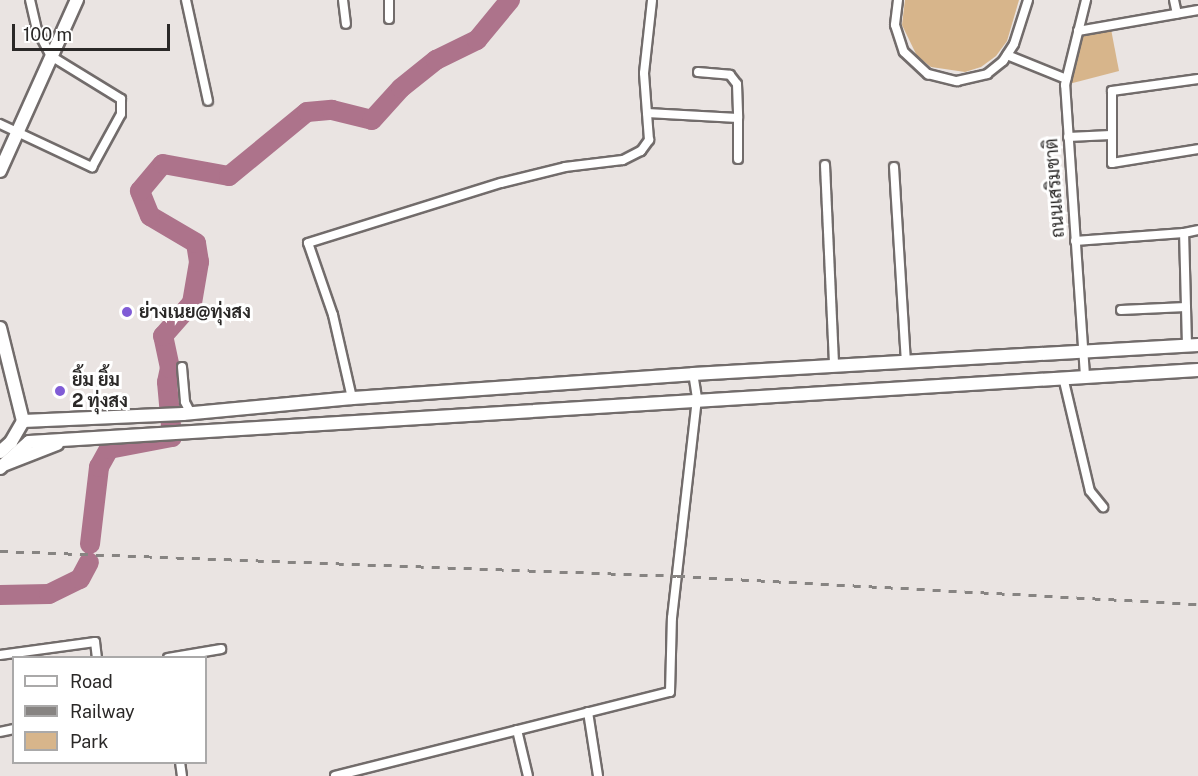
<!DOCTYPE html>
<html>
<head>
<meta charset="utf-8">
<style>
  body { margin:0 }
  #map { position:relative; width:1198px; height:776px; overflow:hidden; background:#eae4e2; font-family:"Public Sans",Sarabun,sans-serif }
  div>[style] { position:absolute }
  .green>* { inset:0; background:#d7b58b }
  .river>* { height:20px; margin:-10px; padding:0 10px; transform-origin:10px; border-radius:10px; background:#ad738b }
  .roads { filter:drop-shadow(2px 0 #726c6b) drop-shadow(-2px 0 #726c6b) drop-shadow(0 2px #726c6b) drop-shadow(0 -2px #726c6b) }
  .street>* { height:8px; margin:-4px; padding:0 4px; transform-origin:4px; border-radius:4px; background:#fff }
  .secondary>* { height:12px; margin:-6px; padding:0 6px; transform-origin:6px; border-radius:6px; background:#fff }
  .rail>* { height:3px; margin-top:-1.5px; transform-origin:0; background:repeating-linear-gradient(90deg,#878482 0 8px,transparent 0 16px) }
  .dots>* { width:16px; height:16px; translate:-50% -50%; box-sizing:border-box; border:3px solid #fff; border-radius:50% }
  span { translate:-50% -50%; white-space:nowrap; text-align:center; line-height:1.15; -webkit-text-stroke:6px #fff; paint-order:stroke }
  .street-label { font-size:18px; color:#2a2827 }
  .poi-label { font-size:18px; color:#2a2827; font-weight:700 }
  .left { translate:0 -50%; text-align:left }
  .legend { position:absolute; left:12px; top:656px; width:195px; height:108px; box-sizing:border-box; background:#fff; border:2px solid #aaa9a9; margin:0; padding:8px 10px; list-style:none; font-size:18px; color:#2a2827 }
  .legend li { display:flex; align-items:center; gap:12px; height:30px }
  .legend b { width:30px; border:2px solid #aaa9a9 }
  .scale { position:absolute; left:12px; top:24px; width:158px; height:27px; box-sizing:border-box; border:3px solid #2a2827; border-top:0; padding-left:8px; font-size:18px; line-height:21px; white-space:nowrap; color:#2a2827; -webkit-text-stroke:4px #fff; paint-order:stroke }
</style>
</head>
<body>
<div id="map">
  <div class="green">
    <div style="clip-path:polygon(905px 0,1019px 0,1007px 41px,996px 56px,981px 67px,965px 72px,931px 67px,917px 56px,902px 25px)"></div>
    <div style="clip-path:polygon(1110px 24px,1119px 71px,1065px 85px,1078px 31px)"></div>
  </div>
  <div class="river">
    <div style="left:90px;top:544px;width:78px;rotate:-83.3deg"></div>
    <div style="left:99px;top:467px;width:21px;rotate:-61deg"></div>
    <div style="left:109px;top:449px;width:64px;rotate:-10.8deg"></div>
    <div style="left:172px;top:437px;width:55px;rotate:-95.2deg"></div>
    <div style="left:167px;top:382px;width:14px;rotate:-78deg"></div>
    <div style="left:170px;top:368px;width:33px;rotate:-102deg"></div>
    <div style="left:163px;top:336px;width:44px;rotate:-48.7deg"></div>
    <div style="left:192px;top:303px;width:42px;rotate:-80.3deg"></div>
    <div style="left:199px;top:262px;width:19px;rotate:-99deg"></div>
    <div style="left:196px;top:243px;width:53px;rotate:-149.6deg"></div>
    <div style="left:150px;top:216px;width:27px;rotate:-112deg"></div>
    <div style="left:140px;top:191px;width:35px;rotate:-50deg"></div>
    <div style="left:163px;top:164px;width:67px;rotate:10.3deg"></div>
    <div style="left:229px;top:176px;width:101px;rotate:-39.4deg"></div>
    <div style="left:307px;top:112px;width:25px;rotate:-5deg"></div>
    <div style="left:332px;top:110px;width:41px;rotate:14deg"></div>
    <div style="left:372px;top:120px;width:43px;rotate:-47.8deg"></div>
    <div style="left:401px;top:88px;width:45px;rotate:-38.7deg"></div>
    <div style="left:436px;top:60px;width:46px;rotate:-26deg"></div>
    <div style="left:477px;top:40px;width:52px;rotate:-50.5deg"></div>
    <div style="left:0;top:595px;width:49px;rotate:-1.2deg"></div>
    <div style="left:49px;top:594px;width:34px;rotate:-26deg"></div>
    <div style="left:80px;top:579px;width:19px;rotate:-62deg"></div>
  </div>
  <div class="roads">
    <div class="street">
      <div style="left:186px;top:0;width:103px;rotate:77.7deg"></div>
      <div style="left:343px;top:0;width:24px;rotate:83deg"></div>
      <div style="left:898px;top:0;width:25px;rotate:97deg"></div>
      <div style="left:895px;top:25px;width:28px;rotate:72deg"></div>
      <div style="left:904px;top:52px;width:33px;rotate:43deg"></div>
      <div style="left:928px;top:74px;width:30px;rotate:14deg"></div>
      <div style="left:957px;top:81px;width:31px;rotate:-13deg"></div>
      <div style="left:987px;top:74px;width:21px;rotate:-39deg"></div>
      <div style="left:1003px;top:61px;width:20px;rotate:-57deg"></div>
      <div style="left:1014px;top:44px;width:46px;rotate:-72.3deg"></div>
      <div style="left:1174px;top:0;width:14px;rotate:78deg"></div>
      <div style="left:389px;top:19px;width:19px;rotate:-90deg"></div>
      <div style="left:1078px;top:31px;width:122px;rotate:-9.9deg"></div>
      <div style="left:1007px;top:55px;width:64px;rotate:22.1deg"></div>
      <div style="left:698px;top:72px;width:32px;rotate:5deg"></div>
      <div style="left:730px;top:75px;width:11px;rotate:52deg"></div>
      <div style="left:737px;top:84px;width:34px;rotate:88deg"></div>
      <div style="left:1198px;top:79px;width:87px;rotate:172.1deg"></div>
      <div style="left:1112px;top:91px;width:72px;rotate:90deg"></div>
      <div style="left:1112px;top:163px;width:87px;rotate:-9.2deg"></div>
      <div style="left:647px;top:113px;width:91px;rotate:3.1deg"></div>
      <div style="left:738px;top:118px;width:41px;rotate:90deg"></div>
      <div style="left:0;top:124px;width:102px;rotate:25.1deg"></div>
      <div style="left:92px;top:167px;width:60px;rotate:-61.3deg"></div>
      <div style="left:121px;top:114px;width:15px;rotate:-90deg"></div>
      <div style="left:121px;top:99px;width:82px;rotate:-148.4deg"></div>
      <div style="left:51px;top:56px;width:30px;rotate:-118deg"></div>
      <div style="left:37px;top:30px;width:31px;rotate:-103deg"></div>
      <div style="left:1068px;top:137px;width:43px;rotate:-2.7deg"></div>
      <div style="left:825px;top:165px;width:201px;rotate:87.4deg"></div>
      <div style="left:894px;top:167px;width:195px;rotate:86.5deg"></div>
      <div style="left:1075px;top:241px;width:109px;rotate:-4.2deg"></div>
      <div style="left:1121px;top:310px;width:65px;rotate:-2.6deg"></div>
      <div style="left:1187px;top:345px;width:112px;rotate:-91.5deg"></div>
      <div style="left:1184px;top:233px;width:14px;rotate:-12deg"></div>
      <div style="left:182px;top:367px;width:35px;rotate:85deg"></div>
      <div style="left:185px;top:402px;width:13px;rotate:63deg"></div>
      <div style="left:1085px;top:376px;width:292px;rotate:-93.9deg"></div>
      <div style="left:1065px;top:85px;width:88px;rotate:-76.1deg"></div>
      <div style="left:1063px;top:377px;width:117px;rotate:76.7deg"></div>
      <div style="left:1090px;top:491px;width:21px;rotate:51deg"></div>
      <div style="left:352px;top:398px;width:85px;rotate:-102.9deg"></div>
      <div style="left:333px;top:315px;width:76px;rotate:-109.1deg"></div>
      <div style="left:308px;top:243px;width:202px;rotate:-17.3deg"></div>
      <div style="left:501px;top:183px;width:66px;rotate:-14deg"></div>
      <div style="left:565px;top:167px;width:58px;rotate:-6.9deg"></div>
      <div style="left:623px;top:160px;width:20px;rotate:-27deg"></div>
      <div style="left:641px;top:151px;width:14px;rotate:-54deg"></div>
      <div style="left:649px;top:140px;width:67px;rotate:-94.3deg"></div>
      <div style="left:644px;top:73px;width:73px;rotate:-83.7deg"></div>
      <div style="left:0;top:655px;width:96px;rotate:-7.8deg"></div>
      <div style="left:95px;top:642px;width:16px;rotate:83deg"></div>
      <div style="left:168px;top:658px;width:54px;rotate:-9.6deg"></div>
      <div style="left:588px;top:712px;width:65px;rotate:81.1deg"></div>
      <div style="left:517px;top:730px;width:47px;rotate:76.6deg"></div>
      <div style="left:0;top:732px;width:14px;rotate:-12deg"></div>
      <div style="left:180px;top:762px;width:14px;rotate:82deg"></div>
      <div style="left:335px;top:776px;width:345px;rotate:-14.1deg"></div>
      <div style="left:670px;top:692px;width:74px;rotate:-88.5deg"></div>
      <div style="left:672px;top:618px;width:221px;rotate:-83.5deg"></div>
      <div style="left:697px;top:398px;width:24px;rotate:-99deg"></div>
    </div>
    <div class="secondary">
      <div style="left:0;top:171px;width:188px;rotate:-65.8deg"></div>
      <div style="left:0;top:328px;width:96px;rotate:76.1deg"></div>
      <div style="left:0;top:452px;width:15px;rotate:-42deg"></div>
      <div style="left:11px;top:442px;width:24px;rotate:-60deg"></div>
      <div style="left:23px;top:421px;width:160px;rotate:-2.5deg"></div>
      <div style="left:183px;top:414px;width:170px;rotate:-5.4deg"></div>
      <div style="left:352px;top:398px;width:342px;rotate:-4deg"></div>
      <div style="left:693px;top:374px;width:506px;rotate:-3.29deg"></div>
      <div style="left:6px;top:464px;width:55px;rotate:-21.4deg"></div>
      <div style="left:0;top:468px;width:39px;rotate:-42deg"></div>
      <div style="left:29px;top:442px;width:1171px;rotate:-3.52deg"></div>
    </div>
  </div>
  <div class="rail">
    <div style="left:0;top:551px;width:677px;rotate:2.11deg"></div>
    <div style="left:677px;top:576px;width:522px;rotate:3.08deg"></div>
  </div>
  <div class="dots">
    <div style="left:127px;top:312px;background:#805cd6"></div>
    <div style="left:60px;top:391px;background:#805cd6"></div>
  </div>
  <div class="street-label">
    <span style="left:1055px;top:188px;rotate:-94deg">ถนนเสริมชาติ</span>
  </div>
  <div class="poi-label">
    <span class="left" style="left:139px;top:312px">ย่างเนย@ทุ่งสง</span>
    <span class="left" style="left:72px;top:391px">ยิ้ม ยิ้ม<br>2 ทุ่งสง</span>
  </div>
  <ul class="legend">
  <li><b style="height:8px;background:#fff"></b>Road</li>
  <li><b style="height:8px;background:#878482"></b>Railway</li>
  <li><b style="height:16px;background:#d7b58b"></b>Park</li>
  </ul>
  <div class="scale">100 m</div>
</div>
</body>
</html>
